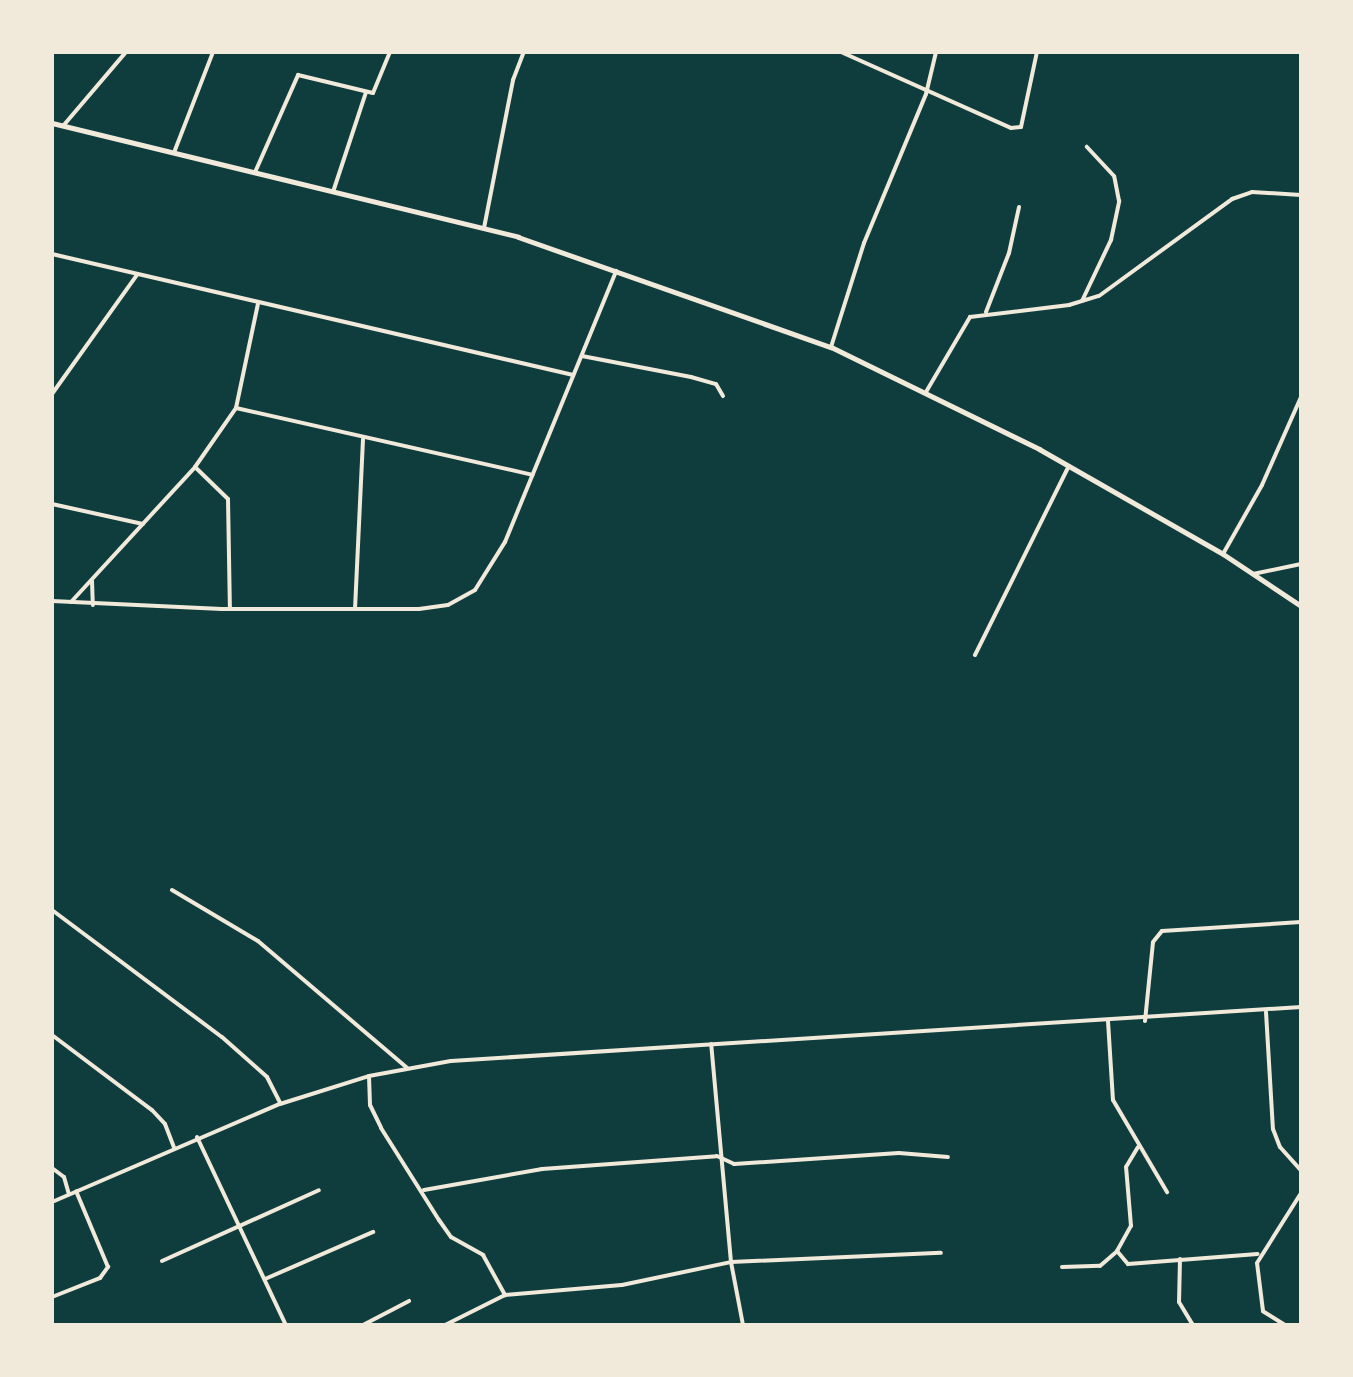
<!DOCTYPE html>
<html>
<head>
<meta charset="utf-8">
<style>
  body { margin:0 }
  #map { position:relative; width:1353px; height:1377px; overflow:hidden; background:#0f3d3e; font-family:Roboto,sans-serif }
  div>[style] { position:absolute }
  .minor>* { height:4px; margin:-2px; padding:0 2px; transform-origin:2px; border-radius:2px; background:#f1e9da }
  .tertiary>* { height:5px; margin:-2.5px; padding:0 2.5px; transform-origin:2.5px; border-radius:2.5px; background:#f1e9da }
  span { translate:-50% -50%; white-space:nowrap; text-align:center; line-height:1.15; -webkit-text-stroke:6px #f1e9da; paint-order:stroke }
  .frame { position:absolute; inset:0; border:54px solid #f1e9da; pointer-events:none }
</style>
</head>
<body>
<div id="map">
  <div class="minor">
    <div style="left:841px;top:52px;width:186px;rotate:24.1deg"></div>
    <div style="left:1011px;top:128px;width:10px;rotate:-6deg"></div>
    <div style="left:1021px;top:127px;width:77px;rotate:-78deg"></div>
    <div style="left:63px;top:126px;width:97px;rotate:-49.6deg"></div>
    <div style="left:175px;top:150px;width:105px;rotate:-68.8deg"></div>
    <div style="left:256px;top:170px;width:104px;rotate:-66.1deg"></div>
    <div style="left:298px;top:75px;width:77px;rotate:13.5deg"></div>
    <div style="left:373px;top:93px;width:44px;rotate:-67.5deg"></div>
    <div style="left:334px;top:189px;width:102px;rotate:-71.7deg"></div>
    <div style="left:484px;top:228px;width:151px;rotate:-78.9deg"></div>
    <div style="left:513px;top:80px;width:30px;rotate:-69deg"></div>
    <div style="left:52px;top:254px;width:535px;rotate:13.07deg"></div>
    <div style="left:1082px;top:301px;width:68px;rotate:-64.6deg"></div>
    <div style="left:1111px;top:240px;width:40px;rotate:-78deg"></div>
    <div style="left:1119px;top:201px;width:25px;rotate:-101deg"></div>
    <div style="left:1114px;top:176px;width:40px;rotate:-133deg"></div>
    <div style="left:986px;top:312px;width:63px;rotate:-68.7deg"></div>
    <div style="left:1009px;top:253px;width:47px;rotate:-77.7deg"></div>
    <div style="left:831px;top:347px;width:109px;rotate:-72.4deg"></div>
    <div style="left:864px;top:243px;width:161px;rotate:-67.4deg"></div>
    <div style="left:926px;top:94px;width:43px;rotate:-76.6deg"></div>
    <div style="left:582px;top:356px;width:111px;rotate:10.9deg"></div>
    <div style="left:691px;top:377px;width:26px;rotate:16deg"></div>
    <div style="left:716px;top:384px;width:14px;rotate:60deg"></div>
    <div style="left:926px;top:392px;width:87px;rotate:-59.6deg"></div>
    <div style="left:970px;top:317px;width:100px;rotate:-6.9deg"></div>
    <div style="left:1069px;top:305px;width:31px;rotate:-17deg"></div>
    <div style="left:1099px;top:296px;width:165px;rotate:-36.1deg"></div>
    <div style="left:1232px;top:199px;width:21px;rotate:-19deg"></div>
    <div style="left:1252px;top:192px;width:49px;rotate:3.5deg"></div>
    <div style="left:52px;top:394px;width:146px;rotate:-54.5deg"></div>
    <div style="left:236px;top:408px;width:304px;rotate:12.7deg"></div>
    <div style="left:195px;top:467px;width:46px;rotate:44.1deg"></div>
    <div style="left:228px;top:499px;width:110px;rotate:89deg"></div>
    <div style="left:52px;top:504px;width:93px;rotate:12.4deg"></div>
    <div style="left:1223px;top:554px;width:79px;rotate:-60.5deg"></div>
    <div style="left:1262px;top:485px;width:96px;rotate:-66.1deg"></div>
    <div style="left:1253px;top:574px;width:49px;rotate:-11.8deg"></div>
    <div style="left:92px;top:581px;width:24px;rotate:88deg"></div>
    <div style="left:52px;top:601px;width:170px;rotate:2.7deg"></div>
    <div style="left:222px;top:609px;width:197px"></div>
    <div style="left:419px;top:609px;width:29px;rotate:-8deg"></div>
    <div style="left:448px;top:605px;width:31px;rotate:-29deg"></div>
    <div style="left:475px;top:590px;width:57px;rotate:-58deg"></div>
    <div style="left:505px;top:542px;width:293px;rotate:-67.7deg"></div>
    <div style="left:71px;top:602px;width:183px;rotate:-47.4deg"></div>
    <div style="left:195px;top:467px;width:72px;rotate:-55.2deg"></div>
    <div style="left:236px;top:408px;width:106px;rotate:-78.1deg"></div>
    <div style="left:355px;top:609px;width:170px;rotate:-87.3deg"></div>
    <div style="left:975px;top:655px;width:211px;rotate:-63.6deg"></div>
    <div style="left:172px;top:890px;width:100px;rotate:30.7deg"></div>
    <div style="left:258px;top:941px;width:196px;rotate:40.4deg"></div>
    <div style="left:52px;top:910px;width:212px;rotate:36.8deg"></div>
    <div style="left:222px;top:1037px;width:60px;rotate:41.6deg"></div>
    <div style="left:267px;top:1077px;width:29px;rotate:63deg"></div>
    <div style="left:1266px;top:1012px;width:117px;rotate:86.6deg"></div>
    <div style="left:1273px;top:1129px;width:19px;rotate:69deg"></div>
    <div style="left:1280px;top:1147px;width:31px;rotate:48deg"></div>
    <div style="left:1108px;top:1021px;width:79px;rotate:86.4deg"></div>
    <div style="left:1113px;top:1100px;width:107px;rotate:59.6deg"></div>
    <div style="left:1145px;top:1021px;width:79px;rotate:-84.2deg"></div>
    <div style="left:1153px;top:942px;width:14px;rotate:-51deg"></div>
    <div style="left:1162px;top:931px;width:139px;rotate:-3.7deg"></div>
    <div style="left:52px;top:1035px;width:125px;rotate:36.9deg"></div>
    <div style="left:152px;top:1110px;width:19px;rotate:47deg"></div>
    <div style="left:165px;top:1124px;width:26px;rotate:69deg"></div>
    <div style="left:369px;top:1076px;width:29px;rotate:88deg"></div>
    <div style="left:370px;top:1105px;width:25px;rotate:64deg"></div>
    <div style="left:381px;top:1128px;width:109px;rotate:57.8deg"></div>
    <div style="left:439px;top:1220px;width:21px;rotate:55deg"></div>
    <div style="left:451px;top:1237px;width:37px;rotate:29deg"></div>
    <div style="left:483px;top:1255px;width:46px;rotate:61.2deg"></div>
    <div style="left:505px;top:1295px;width:67px;rotate:153.4deg"></div>
    <div style="left:197px;top:1137px;width:208px;rotate:64.7deg"></div>
    <div style="left:52px;top:1168px;width:15px;rotate:37deg"></div>
    <div style="left:64px;top:1177px;width:18px;rotate:74deg"></div>
    <div style="left:424px;top:1190px;width:120px;rotate:-10.1deg"></div>
    <div style="left:542px;top:1169px;width:175px;rotate:-4.2deg"></div>
    <div style="left:717px;top:1156px;width:19px;rotate:25deg"></div>
    <div style="left:734px;top:1164px;width:165px;rotate:-3.8deg"></div>
    <div style="left:899px;top:1153px;width:49px;rotate:4.7deg"></div>
    <div style="left:52px;top:1202px;width:248px;rotate:-23.3deg"></div>
    <div style="left:280px;top:1104px;width:93px;rotate:-17.5deg"></div>
    <div style="left:369px;top:1076px;width:83px;rotate:-10.4deg"></div>
    <div style="left:451px;top:1061px;width:852px;rotate:-3.64deg"></div>
    <div style="left:1117px;top:1251px;width:17px;rotate:50deg"></div>
    <div style="left:1128px;top:1264px;width:130px;rotate:-4.4deg"></div>
    <div style="left:1180px;top:1259px;width:43px;rotate:91.3deg"></div>
    <div style="left:1179px;top:1302px;width:27px;rotate:59deg"></div>
    <div style="left:162px;top:1261px;width:172px;rotate:-24.3deg"></div>
    <div style="left:1062px;top:1267px;width:38px;rotate:-2deg"></div>
    <div style="left:1100px;top:1266px;width:23px;rotate:-41deg"></div>
    <div style="left:1117px;top:1251px;width:29px;rotate:-61deg"></div>
    <div style="left:1131px;top:1226px;width:59px;rotate:-94.8deg"></div>
    <div style="left:1126px;top:1167px;width:23px;rotate:-59deg"></div>
    <div style="left:265px;top:1279px;width:118px;rotate:-23.5deg"></div>
    <div style="left:505px;top:1295px;width:117px;rotate:-4.9deg"></div>
    <div style="left:622px;top:1285px;width:111px;rotate:-11.9deg"></div>
    <div style="left:731px;top:1262px;width:219px;rotate:-95.2deg"></div>
    <div style="left:52px;top:1297px;width:52px;rotate:-21.6deg"></div>
    <div style="left:100px;top:1278px;width:14px;rotate:-54deg"></div>
    <div style="left:108px;top:1267px;width:82px;rotate:-112.8deg"></div>
    <div style="left:363px;top:1325px;width:52px;rotate:-27.6deg"></div>
    <div style="left:743px;top:1325px;width:64px;rotate:-100.8deg"></div>
    <div style="left:731px;top:1262px;width:210px;rotate:-2.5deg"></div>
    <div style="left:1285px;top:1325px;width:26px;rotate:-148deg"></div>
    <div style="left:1263px;top:1311px;width:48px;rotate:-97.1deg"></div>
    <div style="left:1257px;top:1263px;width:83px;rotate:-57.8deg"></div>
  </div>
  <div class="tertiary">
    <div style="left:52px;top:123px;width:480px;rotate:13.7deg"></div>
    <div style="left:518px;top:237px;width:332px;rotate:19.4deg"></div>
    <div style="left:831px;top:347px;width:232px;rotate:26.1deg"></div>
    <div style="left:1039px;top:449px;width:212px;rotate:29.7deg"></div>
    <div style="left:1223px;top:554px;width:94px;rotate:33.7deg"></div>
  </div>
  <div class="frame"></div>
</div>
</body>
</html>
